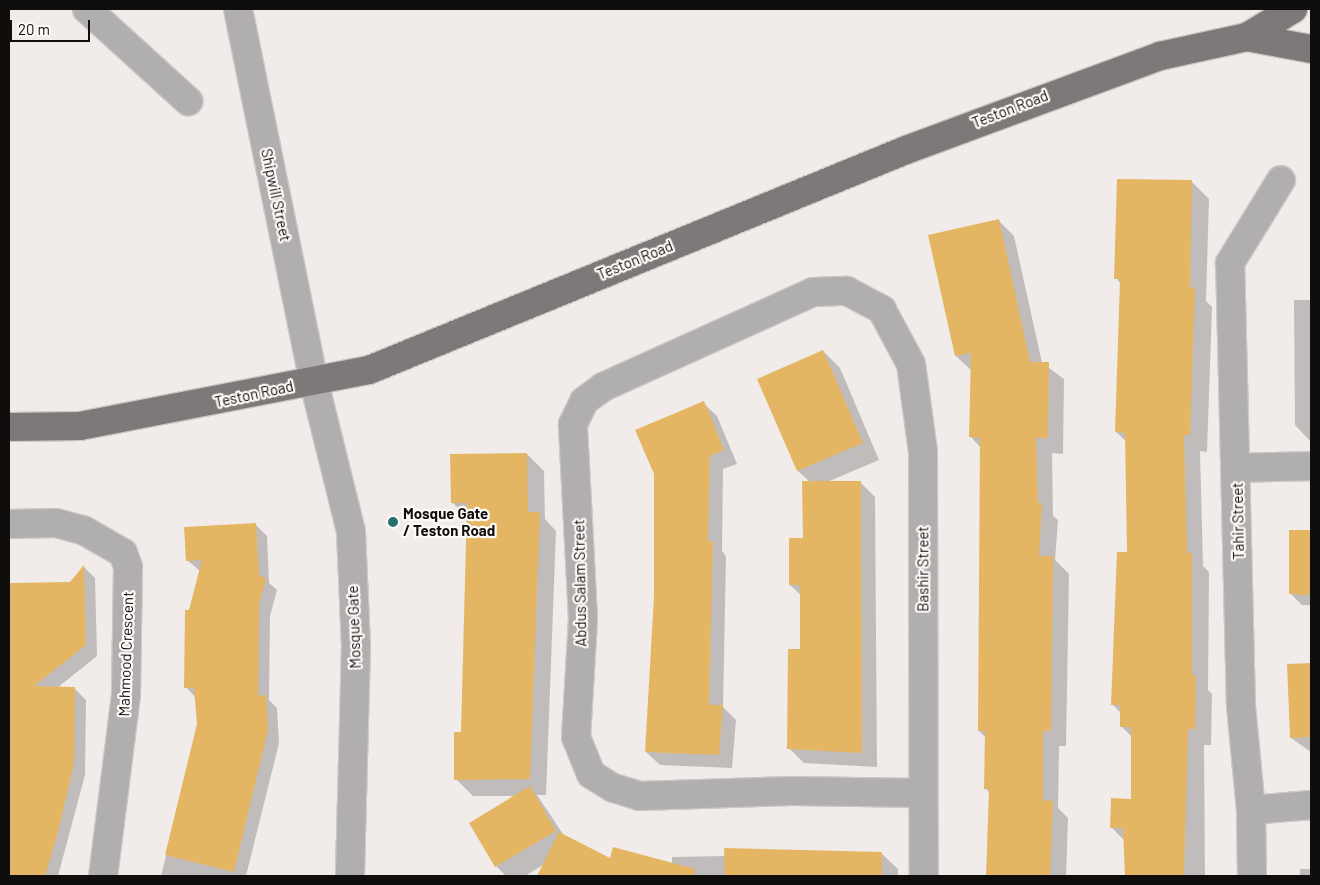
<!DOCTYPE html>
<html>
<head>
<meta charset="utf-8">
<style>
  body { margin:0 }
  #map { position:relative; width:1320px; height:885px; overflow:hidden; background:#f1ecea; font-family:Barlow,sans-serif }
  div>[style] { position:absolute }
  .shadow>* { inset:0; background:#0003 }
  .building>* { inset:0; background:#e4b663 }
  .roads { filter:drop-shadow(1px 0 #cdc8c7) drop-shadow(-1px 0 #cdc8c7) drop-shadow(0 1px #cdc8c7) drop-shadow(0 -1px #cdc8c7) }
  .minor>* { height:28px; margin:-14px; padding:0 14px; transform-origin:14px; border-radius:14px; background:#b0aeae }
  .major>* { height:28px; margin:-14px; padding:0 14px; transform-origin:14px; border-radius:14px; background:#7c7978 }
  .dots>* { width:14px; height:14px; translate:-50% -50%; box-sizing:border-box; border:2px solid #fefaf7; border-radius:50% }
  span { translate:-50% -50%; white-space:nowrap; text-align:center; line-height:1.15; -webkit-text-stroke:4.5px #fefaf7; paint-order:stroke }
  .street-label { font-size:15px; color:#0f0e0d }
  .poi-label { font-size:15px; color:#0f0e0d; font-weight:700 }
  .left { translate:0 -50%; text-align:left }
  .frame { position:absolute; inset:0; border:10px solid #0f0e0d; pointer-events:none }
  .scale { position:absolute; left:10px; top:20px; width:80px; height:22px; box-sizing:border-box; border:2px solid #0f0e0d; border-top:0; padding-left:6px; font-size:15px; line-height:18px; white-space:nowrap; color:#0f0e0d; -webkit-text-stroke:4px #fefaf7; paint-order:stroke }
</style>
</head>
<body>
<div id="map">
  <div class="shadow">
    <div style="clip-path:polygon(1192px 182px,1209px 199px,1206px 301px,1212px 307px,1207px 452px,1200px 451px,1203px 566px,1209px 572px,1208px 690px,1212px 694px,1211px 745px,1204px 745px,1205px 876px,1126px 876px,1125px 841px,1111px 827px,1132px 800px,1132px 737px,1121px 726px,1122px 714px,1112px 704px,1128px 553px,1127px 442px,1116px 432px,1121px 284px,1116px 278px)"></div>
    <div style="clip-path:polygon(998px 220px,1014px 236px,1042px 363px,1064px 379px,1063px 454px,1052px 453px,1053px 516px,1058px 520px,1055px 560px,1069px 574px,1066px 746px,1059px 746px,1058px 808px,1068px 818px,1066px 876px,987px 876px,990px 793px,985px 788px,986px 738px,979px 731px,981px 448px,971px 437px,972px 371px,956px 356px)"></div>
    <div style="clip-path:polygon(1294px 300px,1311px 300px,1311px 442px,1295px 425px)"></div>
    <div style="clip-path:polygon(823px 351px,840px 368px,879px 460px,827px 482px,860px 482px,875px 497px,877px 767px,804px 763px,789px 748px,801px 650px,802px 596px,790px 585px,804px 539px,810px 482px,798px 471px)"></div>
    <div style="clip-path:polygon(703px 403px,717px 416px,737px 464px,723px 469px,722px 551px,726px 556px,723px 707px,736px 720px,732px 768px,660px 765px,646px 752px)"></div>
    <div style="clip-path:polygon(527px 454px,544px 471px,545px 519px,556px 531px,546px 795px,537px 795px,565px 837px,611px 860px,672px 864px,672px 857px,881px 853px,898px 869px,898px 876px,538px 876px,543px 865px,525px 876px,506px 876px,496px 866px,470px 823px,517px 796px,473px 796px,456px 779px,462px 733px,468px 518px,452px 502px)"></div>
    <div style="clip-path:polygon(256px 525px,267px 536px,269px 583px,277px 590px,270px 616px,269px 700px,277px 708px,279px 743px,246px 876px,161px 876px,198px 724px,196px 698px,186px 687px,190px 611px,200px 571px,187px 560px)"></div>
    <div style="clip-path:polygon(1291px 531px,1311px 531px,1311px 605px,1302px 605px,1291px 594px)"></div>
    <div style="clip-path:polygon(84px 567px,95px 578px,97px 656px,57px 688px,74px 688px,86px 700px,85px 775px,58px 876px,9px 876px,9px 584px,70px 583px)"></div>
    <div style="clip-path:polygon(1289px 665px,1311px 665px,1311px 752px,1291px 738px)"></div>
    <div style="clip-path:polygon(1300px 869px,1311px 869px,1311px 876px,1300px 876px)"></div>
  </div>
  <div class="building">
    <div style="clip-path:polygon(1117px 179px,1192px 180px,1190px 288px,1195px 288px,1190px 435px,1184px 435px,1187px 553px,1192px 553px,1192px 675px,1196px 675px,1195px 729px,1188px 729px,1184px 876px,1125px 876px,1123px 828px,1110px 828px,1111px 798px,1131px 799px,1131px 727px,1120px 727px,1120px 705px,1111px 705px,1117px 552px,1127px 552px,1125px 433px,1115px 432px,1120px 279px,1114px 279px)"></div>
    <div style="clip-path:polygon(999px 219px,1030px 362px,1049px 362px,1048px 438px,1036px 438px,1038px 503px,1042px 503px,1039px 556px,1053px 556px,1051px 731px,1043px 731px,1043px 800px,1053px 801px,1050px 876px,986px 876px,989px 789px,984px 789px,985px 731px,978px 731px,980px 438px,969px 437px,971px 353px,955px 356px,928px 235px)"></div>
    <div style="clip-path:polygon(823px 350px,863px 443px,797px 471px,757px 379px)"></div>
    <div style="clip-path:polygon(704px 401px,724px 450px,710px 456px,708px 541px,713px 541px,709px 705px,723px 705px,719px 755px,645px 752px,654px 596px,654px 474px,635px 430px)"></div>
    <div style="clip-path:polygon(527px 453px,528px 512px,540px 512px,530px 779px,454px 780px,454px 732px,461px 732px,467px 503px,451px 503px,450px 454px)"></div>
    <div style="clip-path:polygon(802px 481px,861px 481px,862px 753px,787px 749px,788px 649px,800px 649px,800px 585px,789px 585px,789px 538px,803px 538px)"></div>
    <div style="clip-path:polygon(256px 523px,259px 576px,266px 578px,259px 604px,258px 696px,266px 695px,268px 730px,234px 872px,165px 855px,197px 724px,194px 688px,184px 688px,185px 610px,189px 610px,202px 560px,186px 561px,184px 527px)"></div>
    <div style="clip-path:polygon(1289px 530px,1311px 530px,1311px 595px,1289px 594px)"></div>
    <div style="clip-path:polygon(84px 565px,86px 645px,34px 686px,75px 687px,74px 763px,58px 832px,45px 876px,9px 876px,9px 583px,70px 582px)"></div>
    <div style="clip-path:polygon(1311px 663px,1311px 737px,1290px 738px,1287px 664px)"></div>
    <div style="clip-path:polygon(530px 786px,556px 831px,495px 867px,469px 823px)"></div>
    <div style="clip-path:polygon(559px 832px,610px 858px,613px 847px,695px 869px,694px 876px,537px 876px)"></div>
    <div style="clip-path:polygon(724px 848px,882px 852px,882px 876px,725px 876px)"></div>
  </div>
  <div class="roads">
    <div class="minor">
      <div style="left:87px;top:9px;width:137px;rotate:42.3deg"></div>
      <div style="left:238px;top:9px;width:381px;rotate:78.5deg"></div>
      <div style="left:314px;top:382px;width:154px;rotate:76.1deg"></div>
      <div style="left:351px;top:532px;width:113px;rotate:87.5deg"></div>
      <div style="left:356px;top:645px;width:231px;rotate:91.5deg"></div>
      <div style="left:1237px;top:468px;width:74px;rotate:-1.5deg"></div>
      <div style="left:9px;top:524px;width:47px;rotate:-1.2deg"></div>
      <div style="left:56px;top:523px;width:28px;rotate:15deg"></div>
      <div style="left:83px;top:530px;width:46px;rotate:29.9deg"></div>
      <div style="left:123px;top:553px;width:15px;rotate:70deg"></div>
      <div style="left:128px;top:567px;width:128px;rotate:90.9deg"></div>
      <div style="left:126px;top:695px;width:182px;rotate:97.2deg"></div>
      <div style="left:923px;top:793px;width:132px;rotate:-179.1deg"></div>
      <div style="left:791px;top:791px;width:151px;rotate:178.1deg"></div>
      <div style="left:640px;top:796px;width:28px;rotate:-163deg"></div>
      <div style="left:613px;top:788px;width:26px;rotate:-148deg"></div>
      <div style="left:591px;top:774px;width:40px;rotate:-112deg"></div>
      <div style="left:576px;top:737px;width:119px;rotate:-86.6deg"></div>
      <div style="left:583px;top:618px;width:194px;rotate:-93deg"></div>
      <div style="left:573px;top:424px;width:25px;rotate:-64deg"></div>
      <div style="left:584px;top:401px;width:24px;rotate:-36deg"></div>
      <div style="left:603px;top:387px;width:230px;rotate:-24.3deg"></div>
      <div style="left:813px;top:292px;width:34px;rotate:-2deg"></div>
      <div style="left:847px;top:291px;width:40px;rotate:28deg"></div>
      <div style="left:882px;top:310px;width:61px;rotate:61.8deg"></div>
      <div style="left:911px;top:364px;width:89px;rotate:82.2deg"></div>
      <div style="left:923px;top:452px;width:424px;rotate:89.9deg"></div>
      <div style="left:1251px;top:810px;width:60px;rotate:-4.8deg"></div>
      <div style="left:1252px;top:876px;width:66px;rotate:-90.9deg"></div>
      <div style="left:1251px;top:810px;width:103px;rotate:-95.5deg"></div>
      <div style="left:1241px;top:707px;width:444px;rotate:-91.4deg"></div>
      <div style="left:1230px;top:263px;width:97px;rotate:-58.4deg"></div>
    </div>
    <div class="major">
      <div style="left:1247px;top:37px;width:65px;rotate:10.6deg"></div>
      <div style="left:9px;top:427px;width:71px;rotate:-0.8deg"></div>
      <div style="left:80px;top:426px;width:294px;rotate:-11deg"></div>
      <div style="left:369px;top:370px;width:580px;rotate:-22.28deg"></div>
      <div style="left:906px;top:150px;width:271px;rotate:-20.3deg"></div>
      <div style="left:1160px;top:56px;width:89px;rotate:-12.3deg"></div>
      <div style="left:1247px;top:37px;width:54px;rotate:-31.3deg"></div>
    </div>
  </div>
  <div class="dots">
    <div style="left:393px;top:522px;background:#26716e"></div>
  </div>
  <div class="street-label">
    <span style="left:1010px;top:109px;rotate:-21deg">Teston Road</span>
    <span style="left:276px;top:195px;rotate:78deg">Shipwill Street</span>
    <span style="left:635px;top:260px;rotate:-22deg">Teston Road</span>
    <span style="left:254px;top:394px;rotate:-12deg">Teston Road</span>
    <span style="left:1238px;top:521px;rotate:-91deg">Tahir Street</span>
    <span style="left:923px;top:569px;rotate:-90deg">Bashir Street</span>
    <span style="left:580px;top:583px;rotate:-91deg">Abdus Salam Street</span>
    <span style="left:354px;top:627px;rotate:-92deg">Mosque Gate</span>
    <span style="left:126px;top:654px;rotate:-88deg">Mahmood Crescent</span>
  </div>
  <div class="poi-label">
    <span class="left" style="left:403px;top:522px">Mosque Gate<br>/ Teston Road</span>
  </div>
  <div class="frame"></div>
  <div class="scale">20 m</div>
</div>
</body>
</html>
